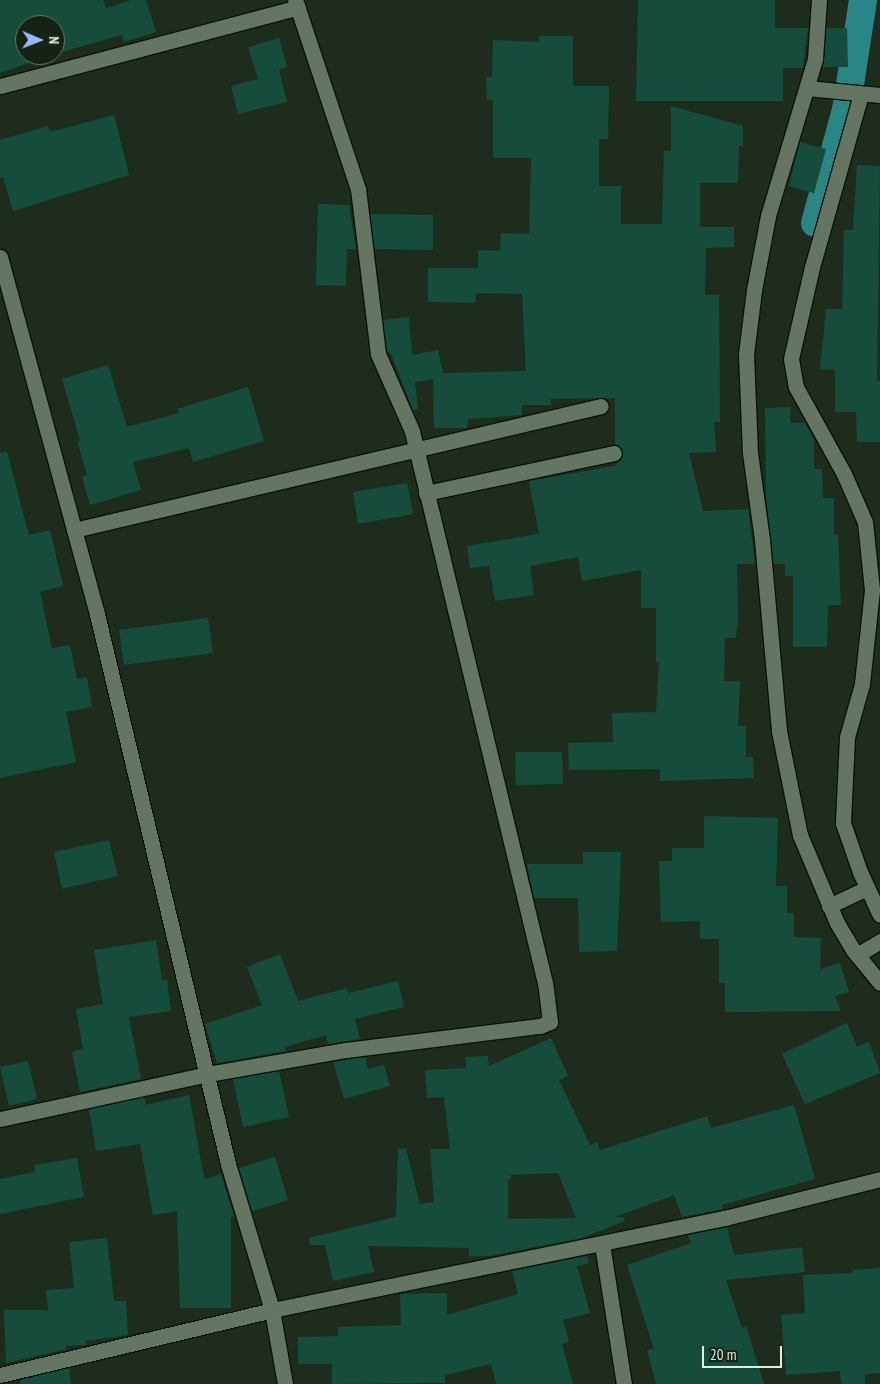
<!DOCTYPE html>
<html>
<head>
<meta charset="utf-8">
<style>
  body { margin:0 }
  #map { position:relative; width:880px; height:1384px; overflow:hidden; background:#1e2c1e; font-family:"PT Sans Narrow",sans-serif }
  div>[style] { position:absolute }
  .canal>* { height:28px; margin:-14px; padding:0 14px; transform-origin:14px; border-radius:14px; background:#298684 }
  .building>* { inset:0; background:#164c3b }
  .roads { filter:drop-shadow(1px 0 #081408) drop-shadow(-1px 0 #081408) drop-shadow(0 1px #081408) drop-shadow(0 -1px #081408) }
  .minor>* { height:15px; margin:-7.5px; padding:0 7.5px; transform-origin:7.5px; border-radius:7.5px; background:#657564 }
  span { translate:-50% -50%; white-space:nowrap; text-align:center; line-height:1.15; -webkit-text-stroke:5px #152215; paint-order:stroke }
  .north { position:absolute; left:15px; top:15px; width:50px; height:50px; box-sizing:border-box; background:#152215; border:1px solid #677267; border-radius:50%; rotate:91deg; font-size:14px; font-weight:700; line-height:20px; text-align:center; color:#e1ebe1 }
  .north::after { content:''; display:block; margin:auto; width:18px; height:22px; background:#96b6fd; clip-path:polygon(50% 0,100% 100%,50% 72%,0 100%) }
  .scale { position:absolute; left:702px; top:1346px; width:80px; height:22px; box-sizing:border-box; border:2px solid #e1ebe1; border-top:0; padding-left:6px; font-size:15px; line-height:18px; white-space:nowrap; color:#e1ebe1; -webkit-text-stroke:4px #152215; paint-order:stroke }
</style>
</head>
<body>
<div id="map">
  <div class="canal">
    <div style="left:815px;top:223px;width:117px;rotate:-74.7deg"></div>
    <div style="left:846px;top:110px;width:111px;rotate:-81.2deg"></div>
  </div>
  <div class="building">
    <div style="clip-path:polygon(0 0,103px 0,106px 8px,131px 0,146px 0,156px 32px,124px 42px,122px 35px,55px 54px,55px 25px,25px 25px,25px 55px,52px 55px,0 73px)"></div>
    <div style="clip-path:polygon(638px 0,775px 0,775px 28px,808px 28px,803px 68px,783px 68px,783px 101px,636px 101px)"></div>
    <div style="clip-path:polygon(826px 28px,847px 28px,848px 67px,822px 67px)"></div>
    <div style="clip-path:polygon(539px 36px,573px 36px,573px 86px,609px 86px,608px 139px,599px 139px,599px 186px,621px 186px,621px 224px,662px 224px,664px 151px,671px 151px,671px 106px,743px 126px,743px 146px,739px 146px,738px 183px,700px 183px,700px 227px,734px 227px,734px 247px,706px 248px,705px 295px,719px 295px,720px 422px,714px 422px,716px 452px,689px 453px,703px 511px,748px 509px,755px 564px,737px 564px,738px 621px,736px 638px,725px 638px,724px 681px,740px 681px,738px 726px,746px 726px,746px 757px,753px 757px,754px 778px,660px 781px,660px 769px,569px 770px,568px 743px,613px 742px,612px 713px,656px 712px,659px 662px,656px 662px,656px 608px,641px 608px,641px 570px,582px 581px,578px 557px,530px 566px,534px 595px,495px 601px,489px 566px,470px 568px,467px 546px,539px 534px,529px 481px,614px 466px,621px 460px,623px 451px,615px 444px,615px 398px,551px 399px,551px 405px,522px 405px,522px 415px,468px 419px,467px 428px,434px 428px,433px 379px,415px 382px,418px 409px,413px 410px,391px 354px,387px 351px,383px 320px,409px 317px,412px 355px,438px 350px,443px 373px,526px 371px,522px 294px,476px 293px,475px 303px,428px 302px,428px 268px,478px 268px,478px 250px,500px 251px,501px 233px,529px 234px,531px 158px,493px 158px,493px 100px,487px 100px,486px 77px,492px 77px,493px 40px,539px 42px)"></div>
    <div style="clip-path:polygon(279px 38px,287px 67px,279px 70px,287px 102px,238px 114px,231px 86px,258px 79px,248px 47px)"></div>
    <div style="clip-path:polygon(114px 115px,129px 175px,13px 211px,3px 177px,0 178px,0 140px,48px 126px,50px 132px)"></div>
    <div style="clip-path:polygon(800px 142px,826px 149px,814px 193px,789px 186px)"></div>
    <div style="clip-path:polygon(857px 165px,880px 166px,877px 381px,880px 381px,880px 442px,857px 442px,856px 412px,835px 412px,835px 370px,820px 369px,826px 309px,842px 309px,844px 230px,853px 230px)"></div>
    <div style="clip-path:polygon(318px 204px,349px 205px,356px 249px,347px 249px,346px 286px,316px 285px)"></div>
    <div style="clip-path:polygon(370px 214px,433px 215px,433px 250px,375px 249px)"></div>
    <div style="clip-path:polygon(108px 365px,127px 427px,179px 413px,177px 409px,248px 387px,264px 441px,193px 462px,189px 448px,133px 462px,141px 490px,90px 505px,82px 477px,87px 475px,77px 441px,80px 440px,62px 379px)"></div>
    <div style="clip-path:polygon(791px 407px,790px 423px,805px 423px,814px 440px,814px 469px,822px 469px,823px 498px,834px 498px,834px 535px,838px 535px,841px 605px,828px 605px,827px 647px,793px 647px,793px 576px,785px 576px,785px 564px,774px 564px,766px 497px,765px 408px)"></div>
    <div style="clip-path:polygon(7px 452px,29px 535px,50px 530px,63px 586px,40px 592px,52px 648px,70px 645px,77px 679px,87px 677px,92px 707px,66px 712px,76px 762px,0 778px,0 453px)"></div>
    <div style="clip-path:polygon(407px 483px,413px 514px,358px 524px,353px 492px)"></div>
    <div style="clip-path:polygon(208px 618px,213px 653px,124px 665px,119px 630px)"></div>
    <div style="clip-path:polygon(515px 752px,562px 752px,563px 784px,516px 785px)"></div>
    <div style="clip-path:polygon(704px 816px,778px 818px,776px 886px,787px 886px,787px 913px,794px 913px,794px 937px,821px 938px,820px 969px,840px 963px,849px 992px,835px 996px,841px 1011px,725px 1012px,725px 983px,719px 983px,719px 939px,700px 939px,700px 921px,661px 922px,659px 861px,672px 861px,672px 848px,704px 848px)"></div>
    <div style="clip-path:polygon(109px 840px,118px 876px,62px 889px,54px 852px)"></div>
    <div style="clip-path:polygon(583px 852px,621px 852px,617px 951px,579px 952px,578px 898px,534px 898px,527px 864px,583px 864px)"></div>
    <div style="clip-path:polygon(156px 940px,162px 981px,167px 980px,171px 1011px,129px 1017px,141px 1079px,80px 1092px,72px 1052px,83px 1049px,76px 1009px,103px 1004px,94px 950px)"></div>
    <div style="clip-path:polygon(280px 954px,298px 1001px,347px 988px,348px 993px,398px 981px,404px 1007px,355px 1019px,360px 1039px,328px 1044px,326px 1035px,285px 1047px,286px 1051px,217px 1063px,205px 1024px,262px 1005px,247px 967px)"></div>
    <div style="clip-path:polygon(847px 1023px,857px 1047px,869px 1042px,880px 1073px,805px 1104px,782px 1054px)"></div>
    <div style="clip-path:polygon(evenodd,551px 1038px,568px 1076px,559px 1080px,590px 1145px,597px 1142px,600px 1150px,707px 1116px,711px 1128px,794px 1105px,815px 1179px,722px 1205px,723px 1209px,682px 1217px,674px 1195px,615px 1217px,624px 1217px,625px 1221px,582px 1238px,489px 1256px,469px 1256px,469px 1248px,368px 1246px,374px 1272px,333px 1281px,325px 1245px,310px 1245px,309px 1238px,396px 1217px,398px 1149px,406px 1148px,420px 1204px,434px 1202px,430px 1149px,450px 1149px,444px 1097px,427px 1098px,425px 1070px,466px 1068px,465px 1057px,488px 1056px,489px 1066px,551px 1038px,558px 1173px,576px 1218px,508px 1219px,508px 1179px,511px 1179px,511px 1175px,558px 1173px)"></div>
    <div style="clip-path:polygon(365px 1057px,368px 1069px,384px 1065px,390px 1086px,344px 1099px,333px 1062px)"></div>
    <div style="clip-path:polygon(28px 1061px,37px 1099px,9px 1106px,0 1067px)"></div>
    <div style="clip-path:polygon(279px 1071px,289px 1117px,243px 1127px,233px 1079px)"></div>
    <div style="clip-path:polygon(189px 1095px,203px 1172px,205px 1179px,221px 1174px,234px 1216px,231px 1217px,231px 1308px,180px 1308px,177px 1211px,153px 1215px,140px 1144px,96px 1151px,89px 1109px,144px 1097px,146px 1105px)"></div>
    <div style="clip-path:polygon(275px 1157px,288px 1200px,252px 1211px,239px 1168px)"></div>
    <div style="clip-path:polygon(77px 1158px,84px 1197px,0 1214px,0 1179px,35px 1172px,34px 1165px)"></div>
    <div style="clip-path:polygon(727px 1227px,734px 1255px,802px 1247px,805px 1272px,726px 1280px,742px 1328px,746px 1326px,764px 1384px,656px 1384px,647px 1350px,654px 1349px,627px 1265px,691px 1243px,688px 1235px)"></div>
    <div style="clip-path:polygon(107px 1238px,114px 1301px,126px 1301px,128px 1335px,86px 1341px,86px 1345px,66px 1346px,67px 1349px,6px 1363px,4px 1310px,48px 1310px,46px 1290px,74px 1288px,69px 1242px)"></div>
    <div style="clip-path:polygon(587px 1256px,589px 1263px,577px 1266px,590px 1313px,563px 1320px,569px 1342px,562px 1344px,573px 1384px,496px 1384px,491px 1364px,445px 1375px,445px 1383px,332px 1384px,332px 1364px,298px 1364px,298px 1337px,338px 1336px,338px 1327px,401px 1325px,400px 1294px,447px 1293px,447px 1315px,518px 1294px,512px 1271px)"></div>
    <div style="clip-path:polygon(880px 1268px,880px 1373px,865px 1374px,865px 1384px,841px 1384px,840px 1371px,786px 1375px,781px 1315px,805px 1313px,803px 1275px,853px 1273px,853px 1270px)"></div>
    <div style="clip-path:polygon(69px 1368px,71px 1384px,20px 1384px,20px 1380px)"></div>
  </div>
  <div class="roads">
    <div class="minor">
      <div style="left:819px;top:0;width:59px;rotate:93.9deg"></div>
      <div style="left:815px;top:59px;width:164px;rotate:106.7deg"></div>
      <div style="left:768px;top:216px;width:75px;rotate:100.7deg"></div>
      <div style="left:754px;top:290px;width:64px;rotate:97.1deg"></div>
      <div style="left:746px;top:354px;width:99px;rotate:87.7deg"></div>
      <div style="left:750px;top:453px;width:88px;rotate:82.1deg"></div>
      <div style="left:762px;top:540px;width:192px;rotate:84.9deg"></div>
      <div style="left:779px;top:731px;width:106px;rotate:78.6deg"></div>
      <div style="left:800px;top:835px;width:95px;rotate:67.2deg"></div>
      <div style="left:837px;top:923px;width:33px;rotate:59deg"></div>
      <div style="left:854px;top:951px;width:41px;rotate:50.9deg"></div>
      <div style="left:0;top:86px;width:308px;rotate:-14.8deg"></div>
      <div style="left:807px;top:88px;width:73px;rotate:5.5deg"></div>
      <div style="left:861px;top:94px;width:180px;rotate:105.8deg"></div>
      <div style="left:812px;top:267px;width:94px;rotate:102.9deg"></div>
      <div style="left:791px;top:359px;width:28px;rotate:80deg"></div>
      <div style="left:796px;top:387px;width:99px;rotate:61.1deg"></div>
      <div style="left:844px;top:474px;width:52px;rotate:66.4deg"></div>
      <div style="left:865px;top:522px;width:68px;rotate:84.1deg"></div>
      <div style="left:872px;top:590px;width:95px;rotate:96.1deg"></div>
      <div style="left:862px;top:684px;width:55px;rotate:105.8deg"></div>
      <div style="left:847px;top:737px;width:86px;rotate:92.7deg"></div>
      <div style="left:843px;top:823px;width:52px;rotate:70.9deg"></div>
      <div style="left:860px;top:872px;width:47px;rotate:65.1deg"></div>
      <div style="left:0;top:257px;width:370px;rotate:74.8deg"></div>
      <div style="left:97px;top:614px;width:565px;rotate:76.6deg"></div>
      <div style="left:228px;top:1164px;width:152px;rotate:73.2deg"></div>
      <div style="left:272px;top:1310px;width:75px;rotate:80deg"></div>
      <div style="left:426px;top:493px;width:192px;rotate:-12deg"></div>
      <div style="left:74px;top:530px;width:541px;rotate:-13.24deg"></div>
      <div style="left:829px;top:906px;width:42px;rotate:-25.3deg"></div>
      <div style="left:857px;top:955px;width:27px;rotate:-31deg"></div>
      <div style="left:0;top:1119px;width:213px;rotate:-12.2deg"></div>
      <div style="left:208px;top:1074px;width:140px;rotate:-9.9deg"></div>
      <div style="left:346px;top:1050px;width:195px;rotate:-7.1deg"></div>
      <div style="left:540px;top:1026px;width:11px;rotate:-22deg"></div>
      <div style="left:550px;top:1022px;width:39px;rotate:-97deg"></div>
      <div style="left:545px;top:983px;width:568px;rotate:-103.55deg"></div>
      <div style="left:412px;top:431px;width:84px;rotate:-113.8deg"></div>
      <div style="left:378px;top:354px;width:166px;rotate:-96.9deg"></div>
      <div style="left:358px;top:189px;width:199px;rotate:-108.4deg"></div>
      <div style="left:602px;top:1244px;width:142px;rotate:81.1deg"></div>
      <div style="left:0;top:1375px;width:280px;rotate:-13.4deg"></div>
      <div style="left:272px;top:1310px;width:462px;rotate:-11.5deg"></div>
      <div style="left:725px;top:1218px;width:160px;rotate:-14.1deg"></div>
    </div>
  </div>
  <div class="north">N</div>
  <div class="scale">20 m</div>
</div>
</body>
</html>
